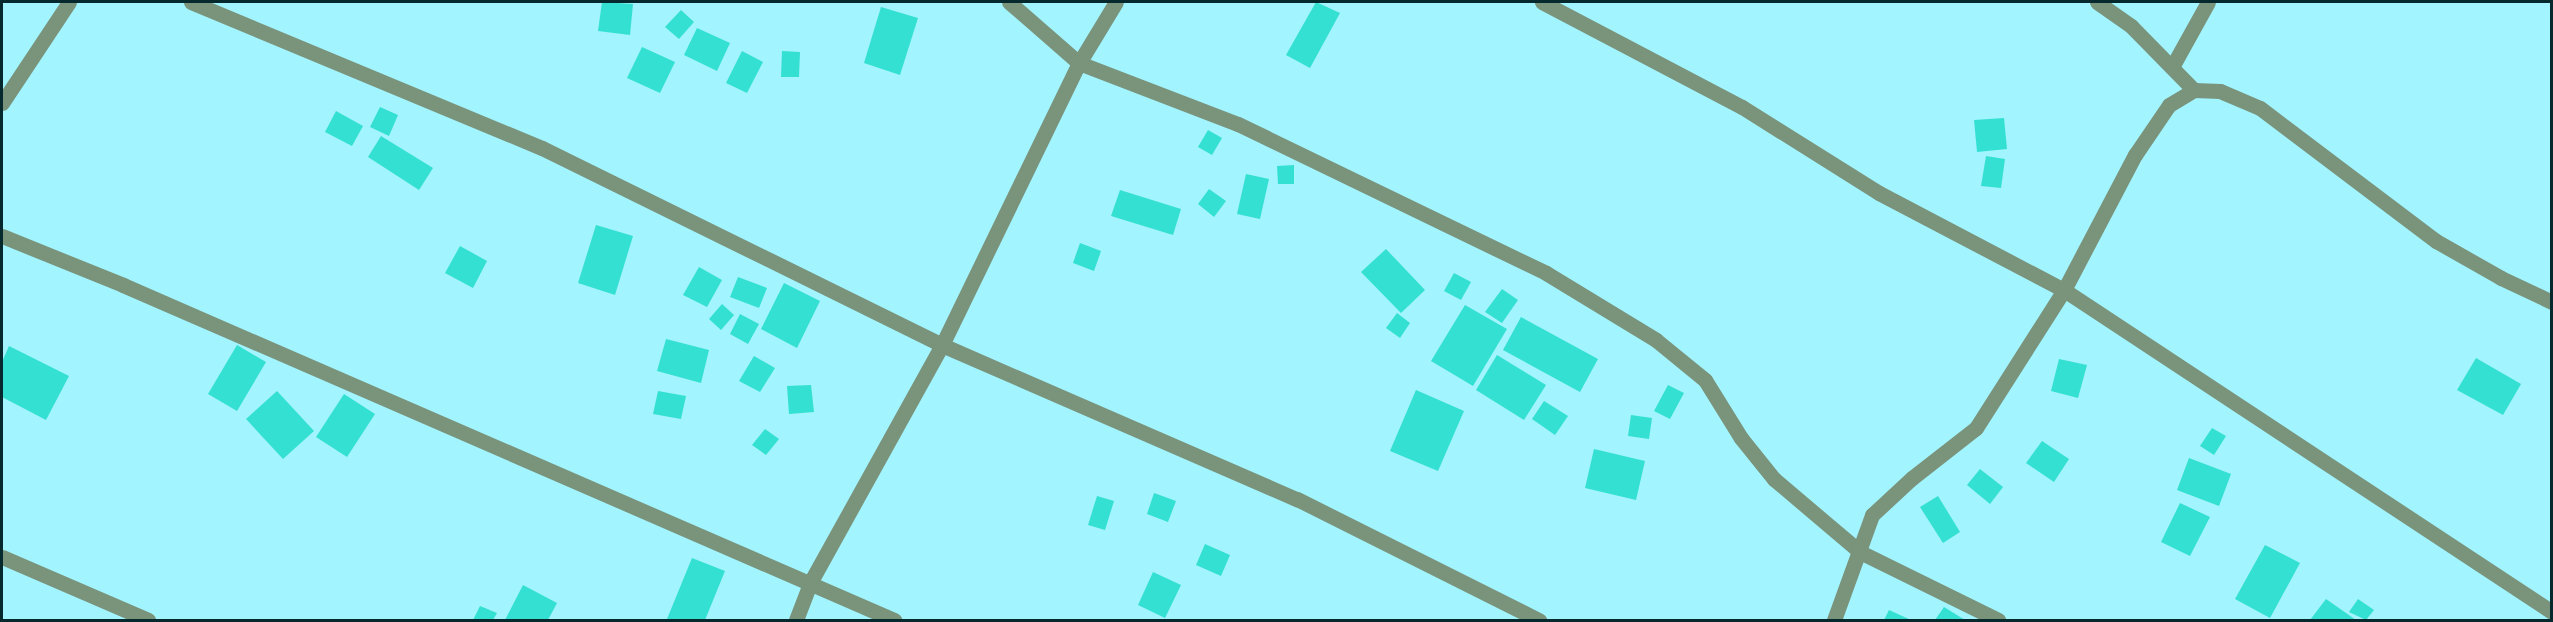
<!DOCTYPE html>
<html>
<head>
<meta charset="utf-8">
<style>
  body { margin:0 }
  #map { position:relative; width:2553px; height:622px; overflow:hidden; background:#a2f4fe; font-family:"Playfair Display",serif }
  div>[style] { position:absolute }
  .building>* { inset:0; background:#34e0d2 }
  .street>* { height:15px; margin:-7.5px; padding:0 7.5px; transform-origin:7.5px; border-radius:7.5px; background:#7a937b }
  span { translate:-50% -50%; white-space:nowrap; text-align:center; line-height:1.15; -webkit-text-stroke:6px #fff; paint-order:stroke }
  .frame { position:absolute; inset:0; border:3px solid #05292d; pointer-events:none }
</style>
</head>
<body>
<div id="map">
  <div class="building">
    <div style="clip-path:polygon(602px 2px,633px 4px,630px 35px,598px 31px)"></div>
    <div style="clip-path:polygon(1316px 2px,1340px 13px,1310px 68px,1286px 55px)"></div>
    <div style="clip-path:polygon(881px 7px,918px 18px,900px 75px,864px 63px)"></div>
    <div style="clip-path:polygon(681px 10px,694px 22px,679px 39px,665px 27px)"></div>
    <div style="clip-path:polygon(697px 28px,730px 43px,717px 71px,684px 55px)"></div>
    <div style="clip-path:polygon(642px 47px,675px 62px,660px 93px,627px 78px)"></div>
    <div style="clip-path:polygon(742px 51px,763px 62px,747px 93px,726px 83px)"></div>
    <div style="clip-path:polygon(782px 51px,800px 52px,799px 77px,781px 77px)"></div>
    <div style="clip-path:polygon(380px 107px,398px 115px,389px 136px,370px 127px)"></div>
    <div style="clip-path:polygon(336px 111px,363px 126px,352px 146px,325px 132px)"></div>
    <div style="clip-path:polygon(2004px 118px,2007px 149px,1977px 152px,1974px 120px)"></div>
    <div style="clip-path:polygon(1208px 130px,1222px 138px,1212px 155px,1198px 147px)"></div>
    <div style="clip-path:polygon(381px 136px,433px 168px,419px 190px,368px 157px)"></div>
    <div style="clip-path:polygon(1986px 156px,2005px 159px,2001px 188px,1981px 186px)"></div>
    <div style="clip-path:polygon(1294px 165px,1294px 184px,1278px 184px,1277px 166px)"></div>
    <div style="clip-path:polygon(1246px 174px,1269px 179px,1260px 219px,1237px 214px)"></div>
    <div style="clip-path:polygon(1209px 189px,1226px 201px,1214px 217px,1198px 204px)"></div>
    <div style="clip-path:polygon(1120px 190px,1181px 209px,1173px 235px,1111px 216px)"></div>
    <div style="clip-path:polygon(596px 225px,633px 236px,615px 295px,578px 283px)"></div>
    <div style="clip-path:polygon(1080px 243px,1101px 251px,1094px 271px,1073px 263px)"></div>
    <div style="clip-path:polygon(460px 246px,487px 261px,473px 288px,445px 273px)"></div>
    <div style="clip-path:polygon(1386px 249px,1425px 290px,1401px 313px,1361px 272px)"></div>
    <div style="clip-path:polygon(699px 267px,722px 280px,707px 307px,683px 295px)"></div>
    <div style="clip-path:polygon(1454px 273px,1471px 282px,1461px 300px,1444px 291px)"></div>
    <div style="clip-path:polygon(738px 277px,767px 288px,759px 308px,730px 297px)"></div>
    <div style="clip-path:polygon(784px 283px,820px 301px,797px 348px,761px 329px)"></div>
    <div style="clip-path:polygon(1502px 289px,1518px 300px,1502px 323px,1485px 312px)"></div>
    <div style="clip-path:polygon(722px 304px,734px 315px,721px 330px,709px 319px)"></div>
    <div style="clip-path:polygon(1465px 305px,1507px 329px,1473px 386px,1431px 361px)"></div>
    <div style="clip-path:polygon(1397px 313px,1410px 323px,1400px 338px,1386px 328px)"></div>
    <div style="clip-path:polygon(740px 314px,759px 324px,748px 344px,730px 334px)"></div>
    <div style="clip-path:polygon(1521px 317px,1598px 359px,1580px 392px,1503px 350px)"></div>
    <div style="clip-path:polygon(666px 339px,709px 350px,701px 383px,657px 371px)"></div>
    <div style="clip-path:polygon(237px 345px,266px 362px,237px 411px,208px 394px)"></div>
    <div style="clip-path:polygon(9px 346px,69px 376px,46px 420px,2px 397px,2px 362px)"></div>
    <div style="clip-path:polygon(1497px 355px,1546px 385px,1524px 420px,1476px 390px)"></div>
    <div style="clip-path:polygon(754px 356px,775px 368px,760px 392px,739px 381px)"></div>
    <div style="clip-path:polygon(2476px 358px,2521px 384px,2503px 415px,2457px 390px)"></div>
    <div style="clip-path:polygon(2059px 359px,2087px 365px,2078px 398px,2051px 391px)"></div>
    <div style="clip-path:polygon(811px 385px,814px 412px,789px 414px,787px 386px)"></div>
    <div style="clip-path:polygon(1668px 385px,1684px 393px,1670px 419px,1654px 411px)"></div>
    <div style="clip-path:polygon(1416px 390px,1464px 411px,1438px 471px,1390px 451px)"></div>
    <div style="clip-path:polygon(277px 391px,314px 431px,283px 459px,246px 419px)"></div>
    <div style="clip-path:polygon(658px 391px,686px 396px,681px 419px,653px 414px)"></div>
    <div style="clip-path:polygon(344px 394px,375px 414px,347px 457px,316px 437px)"></div>
    <div style="clip-path:polygon(1544px 401px,1568px 416px,1555px 435px,1532px 419px)"></div>
    <div style="clip-path:polygon(1631px 415px,1652px 418px,1649px 439px,1628px 436px)"></div>
    <div style="clip-path:polygon(2212px 428px,2226px 436px,2214px 455px,2200px 446px)"></div>
    <div style="clip-path:polygon(765px 429px,779px 439px,766px 455px,752px 445px)"></div>
    <div style="clip-path:polygon(2042px 441px,2069px 459px,2054px 482px,2026px 463px)"></div>
    <div style="clip-path:polygon(1594px 449px,1645px 461px,1636px 500px,1585px 488px)"></div>
    <div style="clip-path:polygon(2189px 458px,2231px 474px,2219px 506px,2177px 490px)"></div>
    <div style="clip-path:polygon(1980px 469px,2003px 487px,1990px 504px,1967px 485px)"></div>
    <div style="clip-path:polygon(1154px 493px,1176px 501px,1168px 522px,1147px 514px)"></div>
    <div style="clip-path:polygon(1097px 496px,1114px 501px,1105px 530px,1088px 525px)"></div>
    <div style="clip-path:polygon(1938px 496px,1960px 532px,1943px 543px,1920px 507px)"></div>
    <div style="clip-path:polygon(2180px 503px,2210px 517px,2190px 556px,2161px 542px)"></div>
    <div style="clip-path:polygon(1205px 544px,1230px 555px,1221px 576px,1196px 565px)"></div>
    <div style="clip-path:polygon(2265px 545px,2300px 563px,2270px 618px,2235px 599px)"></div>
    <div style="clip-path:polygon(692px 558px,725px 571px,705px 620px,671px 620px,667px 619px)"></div>
    <div style="clip-path:polygon(1153px 572px,1181px 585px,1165px 618px,1138px 605px)"></div>
    <div style="clip-path:polygon(523px 585px,557px 603px,548px 620px,505px 620px)"></div>
    <div style="clip-path:polygon(2326px 599px,2356px 620px,2310px 620px)"></div>
    <div style="clip-path:polygon(2358px 599px,2374px 610px,2366px 620px,2349px 612px)"></div>
    <div style="clip-path:polygon(480px 606px,497px 613px,493px 620px,473px 620px)"></div>
    <div style="clip-path:polygon(1944px 607px,1965px 620px,1935px 620px)"></div>
    <div style="clip-path:polygon(1889px 610px,1911px 620px,1884px 620px)"></div>
  </div>
  <div class="street">
    <div style="left:191px;top:2px;width:380px;rotate:22.6deg"></div>
    <div style="left:542px;top:148px;width:446px;rotate:26.2deg"></div>
    <div style="left:942px;top:345px;width:387px;rotate:23.5deg"></div>
    <div style="left:1297px;top:499px;width:271px;rotate:26.6deg"></div>
    <div style="left:1009px;top:2px;width:93px;rotate:41.1deg"></div>
    <div style="left:1079px;top:63px;width:170px;rotate:21deg"></div>
    <div style="left:1238px;top:124px;width:342px;rotate:25.8deg"></div>
    <div style="left:1546px;top:273px;width:129px;rotate:31.3deg"></div>
    <div style="left:1656px;top:340px;width:63px;rotate:39.2deg"></div>
    <div style="left:1705px;top:380px;width:68px;rotate:58.2deg"></div>
    <div style="left:1741px;top:438px;width:53px;rotate:51.2deg"></div>
    <div style="left:1774px;top:479px;width:113px;rotate:40.3deg"></div>
    <div style="left:1860px;top:552px;width:154px;rotate:26.2deg"></div>
    <div style="left:1542px;top:2px;width:226px;rotate:27.7deg"></div>
    <div style="left:1742px;top:107px;width:162px;rotate:32.1deg"></div>
    <div style="left:1879px;top:193px;width:209px;rotate:27.7deg"></div>
    <div style="left:2064px;top:290px;width:585px;rotate:33.42deg"></div>
    <div style="left:2097px;top:2px;width:42px;rotate:35.2deg"></div>
    <div style="left:2131px;top:26px;width:90px;rotate:45.5deg"></div>
    <div style="left:2172px;top:67px;width:74px;rotate:-61deg"></div>
    <div style="left:2px;top:103px;width:121px;rotate:-56.4deg"></div>
    <div style="left:2px;top:236px;width:131px;rotate:22deg"></div>
    <div style="left:123px;top:285px;width:841px;rotate:23.48deg"></div>
    <div style="left:2px;top:557px;width:159px;rotate:23.3deg"></div>
    <div style="left:796px;top:620px;width:40px;rotate:-69deg"></div>
    <div style="left:810px;top:583px;width:272px;rotate:-61deg"></div>
    <div style="left:942px;top:345px;width:314px;rotate:-64.1deg"></div>
    <div style="left:1079px;top:63px;width:71px;rotate:-58.8deg"></div>
    <div style="left:1834px;top:620px;width:112px;rotate:-70.1deg"></div>
    <div style="left:1872px;top:515px;width:54px;rotate:-42.8deg"></div>
    <div style="left:1912px;top:478px;width:81px;rotate:-38deg"></div>
    <div style="left:1976px;top:428px;width:164px;rotate:-57.5deg"></div>
    <div style="left:2064px;top:290px;width:153px;rotate:-62.3deg"></div>
    <div style="left:2135px;top:155px;width:60px;rotate:-55.8deg"></div>
    <div style="left:2169px;top:105px;width:29px;rotate:-31deg"></div>
    <div style="left:2194px;top:90px;width:26px;rotate:2deg"></div>
    <div style="left:2220px;top:91px;width:43px;rotate:23deg"></div>
    <div style="left:2260px;top:108px;width:221px;rotate:37.1deg"></div>
    <div style="left:2436px;top:241px;width:75px;rotate:29.6deg"></div>
    <div style="left:2501px;top:278px;width:56px;rotate:25.2deg"></div>
  </div>
  <div class="frame"></div>
</div>
</body>
</html>
